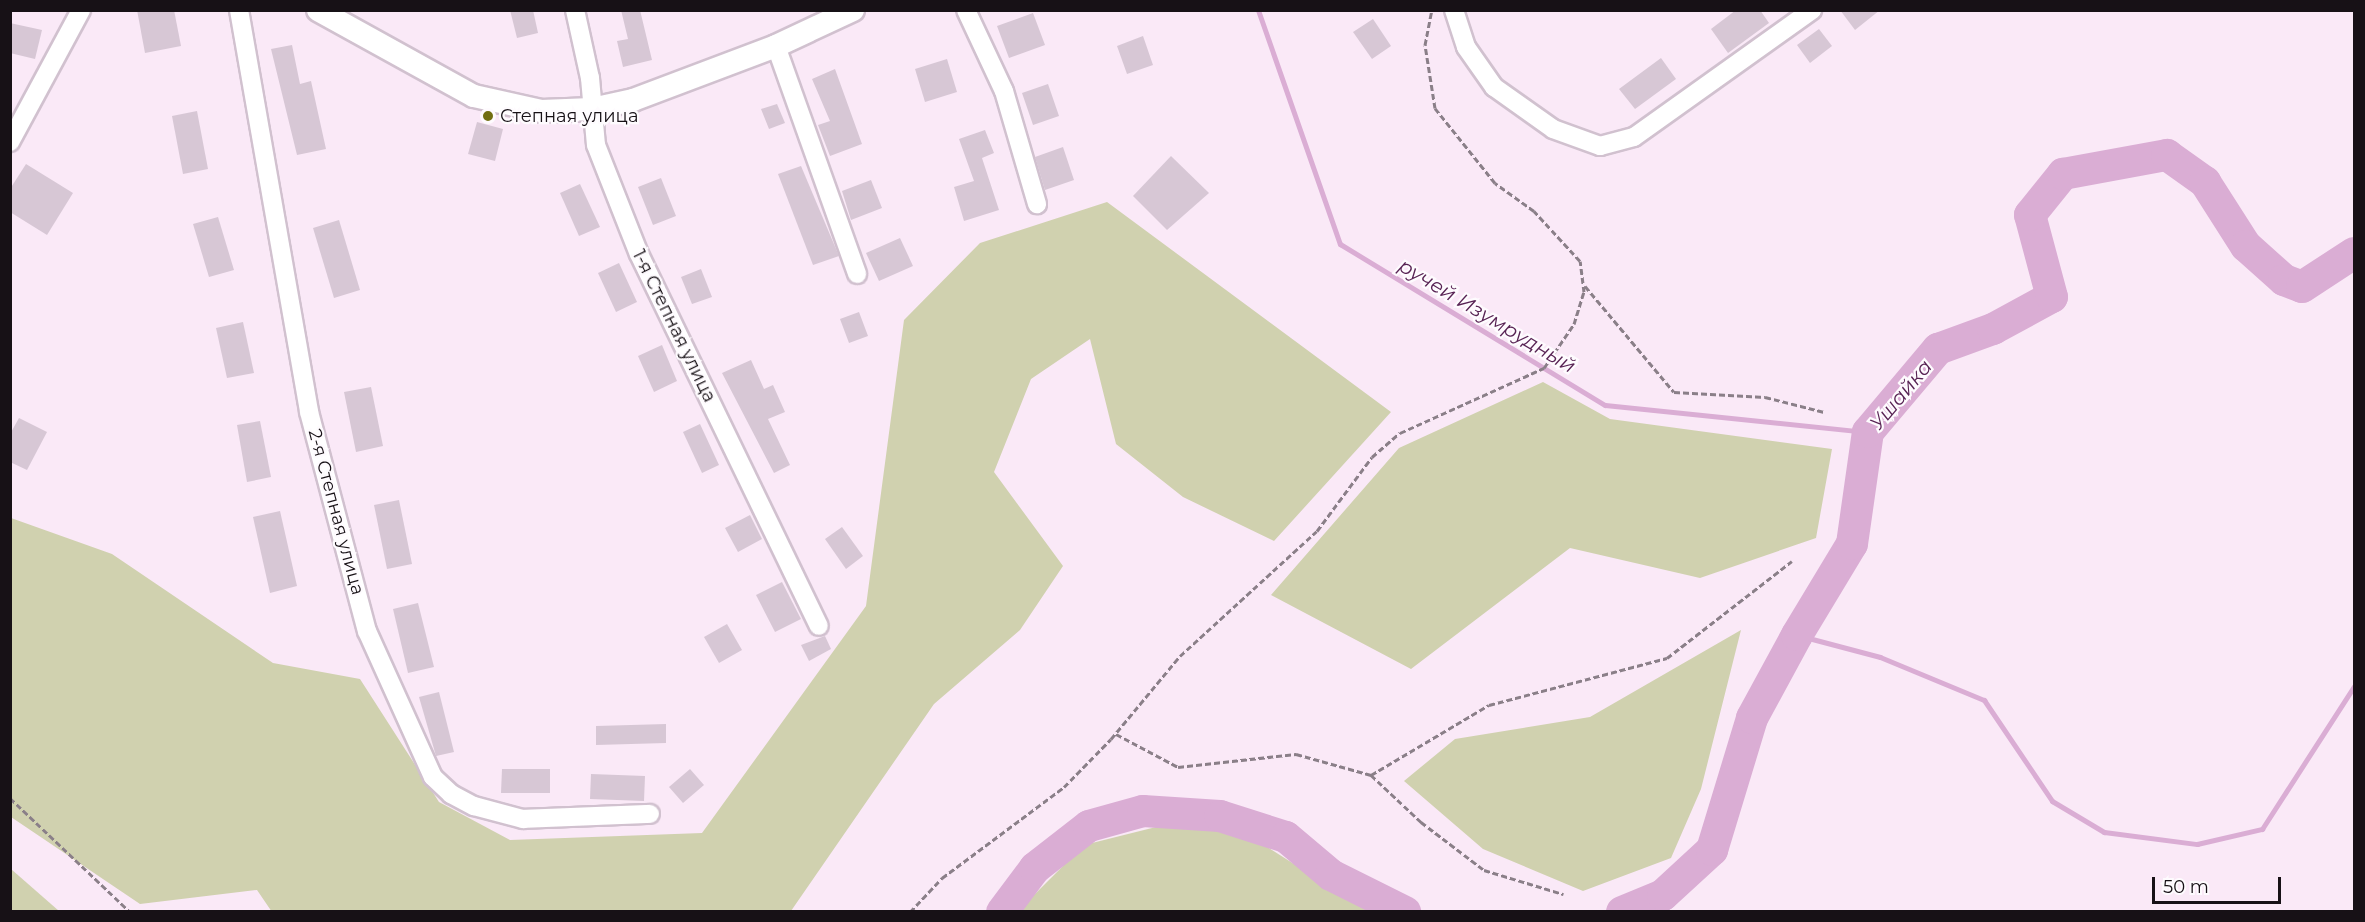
<!DOCTYPE html>
<html>
<head>
<meta charset="utf-8">
<style>
  body { margin:0 }
  #map { position:relative; width:2365px; height:922px; overflow:hidden; background:#fae9f7; font-family:Montserrat,sans-serif }
  div>[style] { position:absolute }
  .green>* { inset:0; background:#d0d1af }
  .stream>* { height:5px; margin:-2.5px; padding:0 2.5px; transform-origin:2.5px; border-radius:2.5px; background:#daadd4 }
  .river>* { height:32px; margin:-16px; padding:0 16px; transform-origin:16px; border-radius:16px; background:#daadd4 }
  .building>* { inset:0; background:#d7c7d5 }
  .path>* { height:3px; margin-top:-1.5px; transform-origin:0; background:repeating-linear-gradient(90deg,#8a7f88 0 6px,transparent 0 9px) }
  .roads { filter:drop-shadow(2px 0 #d1c1cf) drop-shadow(-2px 0 #d1c1cf) drop-shadow(0 2px #d1c1cf) drop-shadow(0 -2px #d1c1cf) }
  .minor>* { height:18px; margin:-9px; padding:0 9px; transform-origin:9px; border-radius:9px; background:#fff }
  .tertiary>* { height:22px; margin:-11px; padding:0 11px; transform-origin:11px; border-radius:11px; background:#fff }
  .dots>* { width:16px; height:16px; translate:-50% -50%; box-sizing:border-box; border:3px solid #fefbfe; border-radius:50% }
  span { translate:-50% -50%; white-space:nowrap; text-align:center; line-height:1.15; -webkit-text-stroke:4.5px #fefbfe; paint-order:stroke }
  .poi-label { font-size:18px; color:#171116 }
  .left { translate:0 -50%; text-align:left }
  .street-label { font-size:18px; color:#171116 }
  .water-label { font-size:20px; color:#582354; font-style:italic }
  .frame { position:absolute; inset:0; border:12px solid #171116; pointer-events:none }
  .scale { position:absolute; left:2152px; top:877px; width:129px; height:27px; box-sizing:border-box; border:3px solid #171116; border-top:0; padding-left:8px; font-size:18px; line-height:21px; white-space:nowrap; color:#171116; -webkit-text-stroke:4px #fefbfe; paint-order:stroke }
</style>
</head>
<body>
<div id="map">
  <div class="green">
    <div style="clip-path:polygon(1107px 202px,1391px 412px,1274px 541px,1183px 497px,1116px 444px,1090px 339px,1031px 379px,994px 472px,1063px 566px,1020px 630px,934px 704px,791px 911px,272px 912px,257px 890px,140px 904px,11px 817px,11px 518px,112px 554px,273px 663px,360px 679px,439px 802px,510px 840px,702px 833px,866px 606px,904px 320px,980px 243px)"></div>
    <div style="clip-path:polygon(1543px 382px,1610px 419px,1832px 449px,1816px 538px,1700px 578px,1570px 548px,1411px 669px,1271px 595px,1399px 448px)"></div>
    <div style="clip-path:polygon(1741px 630px,1701px 789px,1671px 858px,1583px 891px,1483px 849px,1404px 781px,1455px 739px,1590px 717px)"></div>
    <div style="clip-path:polygon(1201px 824px,1250px 836px,1368px 911px,1018px 911px,1084px 845px,1160px 826px)"></div>
    <div style="clip-path:polygon(10px 869px,11px 869px,59px 911px,11px 911px)"></div>
  </div>
  <div class="stream">
    <div style="left:1258px;top:10px;width:248px;rotate:70.7deg"></div>
    <div style="left:1340px;top:244px;width:310px;rotate:31.3deg"></div>
    <div style="left:1605px;top:405px;width:264px;rotate:5.9deg"></div>
    <div style="left:1797px;top:635px;width:86px;rotate:14.8deg"></div>
    <div style="left:1880px;top:657px;width:113px;rotate:22.5deg"></div>
    <div style="left:1984px;top:700px;width:122px;rotate:56deg"></div>
    <div style="left:2052px;top:801px;width:61px;rotate:30.8deg"></div>
    <div style="left:2104px;top:832px;width:94px;rotate:7.4deg"></div>
    <div style="left:2197px;top:844px;width:67px;rotate:-13deg"></div>
    <div style="left:2262px;top:829px;width:170px;rotate:-57.2deg"></div>
  </div>
  <div class="river">
    <div style="left:1002px;top:912px;width:55px;rotate:-53.1deg"></div>
    <div style="left:1035px;top:868px;width:68px;rotate:-37.9deg"></div>
    <div style="left:1089px;top:826px;width:56px;rotate:-15.5deg"></div>
    <div style="left:1143px;top:811px;width:77px;rotate:3.7deg"></div>
    <div style="left:1220px;top:816px;width:69px;rotate:17.7deg"></div>
    <div style="left:1286px;top:837px;width:59px;rotate:40.2deg"></div>
    <div style="left:1331px;top:875px;width:83px;rotate:26.6deg"></div>
    <div style="left:1622px;top:912px;width:44px;rotate:-22.5deg"></div>
    <div style="left:1663px;top:895px;width:67px;rotate:-42.6deg"></div>
    <div style="left:1712px;top:850px;width:138px;rotate:-73.1deg"></div>
    <div style="left:1752px;top:718px;width:94px;rotate:-61.5deg"></div>
    <div style="left:1797px;top:635px;width:106px;rotate:-58.9deg"></div>
    <div style="left:1852px;top:544px;width:113px;rotate:-81.9deg"></div>
    <div style="left:1868px;top:432px;width:109px;rotate:-49.9deg"></div>
    <div style="left:1938px;top:349px;width:59px;rotate:-20deg"></div>
    <div style="left:1993px;top:329px;width:67px;rotate:-28.5deg"></div>
    <div style="left:2052px;top:297px;width:85px;rotate:-105deg"></div>
    <div style="left:2030px;top:215px;width:53px;rotate:-51.2deg"></div>
    <div style="left:2063px;top:174px;width:106px;rotate:-10.4deg"></div>
    <div style="left:2167px;top:155px;width:47px;rotate:35.4deg"></div>
    <div style="left:2205px;top:182px;width:76px;rotate:57.4deg"></div>
    <div style="left:2246px;top:246px;width:51px;rotate:41.8deg"></div>
    <div style="left:2284px;top:280px;width:19px;rotate:21deg"></div>
    <div style="left:2302px;top:287px;width:62px;rotate:-33.2deg"></div>
  </div>
  <div class="building">
    <div style="clip-path:polygon(137px 10px,174px 10px,181px 46px,145px 53px)"></div>
    <div style="clip-path:polygon(510px 10px,533px 10px,538px 33px,517px 38px)"></div>
    <div style="clip-path:polygon(621px 10px,640px 10px,652px 60px,623px 67px,617px 41px,628px 39px)"></div>
    <div style="clip-path:polygon(1736px 10px,1760px 10px,1769px 23px,1728px 53px,1711px 29px)"></div>
    <div style="clip-path:polygon(1840px 10px,1880px 10px,1855px 30px)"></div>
    <div style="clip-path:polygon(1033px 13px,1045px 45px,1009px 58px,997px 26px)"></div>
    <div style="clip-path:polygon(1373px 19px,1391px 46px,1372px 59px,1353px 32px)"></div>
    <div style="clip-path:polygon(10px 23px,42px 30px,35px 59px,10px 53px)"></div>
    <div style="clip-path:polygon(1819px 29px,1832px 46px,1810px 63px,1797px 45px)"></div>
    <div style="clip-path:polygon(1143px 36px,1153px 65px,1127px 74px,1117px 46px)"></div>
    <div style="clip-path:polygon(292px 45px,300px 84px,311px 81px,326px 149px,297px 155px,271px 49px)"></div>
    <div style="clip-path:polygon(1661px 58px,1676px 79px,1635px 109px,1619px 89px)"></div>
    <div style="clip-path:polygon(947px 59px,957px 92px,925px 102px,915px 69px)"></div>
    <div style="clip-path:polygon(835px 69px,862px 144px,830px 156px,818px 125px,830px 121px,812px 79px)"></div>
    <div style="clip-path:polygon(1048px 84px,1059px 116px,1033px 125px,1022px 93px)"></div>
    <div style="clip-path:polygon(777px 104px,785px 123px,769px 129px,761px 109px)"></div>
    <div style="clip-path:polygon(197px 111px,208px 169px,183px 174px,172px 116px)"></div>
    <div style="clip-path:polygon(477px 122px,503px 129px,495px 161px,468px 154px)"></div>
    <div style="clip-path:polygon(985px 130px,994px 153px,982px 158px,999px 210px,964px 221px,954px 187px,974px 181px,959px 139px)"></div>
    <div style="clip-path:polygon(1063px 147px,1074px 180px,1045px 190px,1035px 157px)"></div>
    <div style="clip-path:polygon(1171px 156px,1209px 193px,1167px 230px,1133px 196px)"></div>
    <div style="clip-path:polygon(26px 164px,73px 193px,47px 235px,10px 212px,10px 189px)"></div>
    <div style="clip-path:polygon(801px 166px,839px 256px,813px 265px,778px 174px)"></div>
    <div style="clip-path:polygon(661px 178px,676px 216px,653px 225px,638px 187px)"></div>
    <div style="clip-path:polygon(871px 180px,882px 208px,851px 220px,842px 191px)"></div>
    <div style="clip-path:polygon(580px 184px,600px 227px,579px 236px,560px 193px)"></div>
    <div style="clip-path:polygon(218px 217px,234px 270px,209px 277px,193px 224px)"></div>
    <div style="clip-path:polygon(339px 220px,360px 290px,334px 298px,313px 228px)"></div>
    <div style="clip-path:polygon(900px 238px,913px 266px,879px 281px,866px 253px)"></div>
    <div style="clip-path:polygon(619px 263px,637px 302px,616px 312px,598px 273px)"></div>
    <div style="clip-path:polygon(701px 269px,712px 297px,692px 304px,681px 277px)"></div>
    <div style="clip-path:polygon(859px 312px,868px 336px,849px 343px,840px 319px)"></div>
    <div style="clip-path:polygon(243px 322px,254px 373px,227px 378px,216px 328px)"></div>
    <div style="clip-path:polygon(662px 345px,677px 381px,654px 392px,638px 356px)"></div>
    <div style="clip-path:polygon(751px 360px,764px 389px,773px 385px,785px 412px,768px 419px,790px 465px,774px 473px,722px 373px)"></div>
    <div style="clip-path:polygon(371px 387px,383px 446px,356px 452px,344px 392px)"></div>
    <div style="clip-path:polygon(19px 418px,47px 432px,27px 470px,10px 462px,10px 434px)"></div>
    <div style="clip-path:polygon(260px 421px,271px 477px,247px 482px,237px 425px)"></div>
    <div style="clip-path:polygon(700px 424px,719px 465px,702px 473px,683px 432px)"></div>
    <div style="clip-path:polygon(399px 500px,412px 564px,387px 569px,374px 505px)"></div>
    <div style="clip-path:polygon(280px 511px,297px 586px,270px 593px,253px 517px)"></div>
    <div style="clip-path:polygon(750px 515px,762px 539px,738px 552px,725px 528px)"></div>
    <div style="clip-path:polygon(842px 527px,863px 556px,846px 569px,825px 539px)"></div>
    <div style="clip-path:polygon(782px 582px,801px 619px,775px 632px,756px 595px)"></div>
    <div style="clip-path:polygon(418px 603px,434px 667px,408px 673px,393px 609px)"></div>
    <div style="clip-path:polygon(727px 624px,742px 650px,719px 663px,704px 637px)"></div>
    <div style="clip-path:polygon(825px 636px,831px 649px,809px 661px,801px 645px)"></div>
    <div style="clip-path:polygon(439px 692px,454px 752px,436px 756px,419px 697px)"></div>
    <div style="clip-path:polygon(666px 724px,666px 743px,596px 745px,596px 726px)"></div>
    <div style="clip-path:polygon(502px 769px,550px 769px,550px 793px,501px 793px)"></div>
    <div style="clip-path:polygon(690px 769px,704px 785px,683px 803px,669px 787px)"></div>
    <div style="clip-path:polygon(591px 774px,645px 776px,644px 801px,590px 799px)"></div>
  </div>
  <div class="path">
    <div style="left:1585px;top:286px;width:138px;rotate:50deg"></div>
    <div style="left:1674px;top:392px;width:91px;rotate:3.1deg"></div>
    <div style="left:1765px;top:397px;width:61px;rotate:14.3deg"></div>
    <div style="left:1116px;top:734px;width:70px;rotate:28deg"></div>
    <div style="left:1178px;top:767px;width:119px;rotate:-6.3deg"></div>
    <div style="left:1296px;top:754px;width:78px;rotate:15.6deg"></div>
    <div style="left:1371px;top:775px;width:137px;rotate:-30.7deg"></div>
    <div style="left:1489px;top:705px;width:184px;rotate:-14.8deg"></div>
    <div style="left:1667px;top:658px;width:158px;rotate:-37.8deg"></div>
    <div style="left:1371px;top:775px;width:69px;rotate:43.2deg"></div>
    <div style="left:1421px;top:822px;width:79px;rotate:37.3deg"></div>
    <div style="left:1484px;top:870px;width:83px;rotate:16.9deg"></div>
    <div style="left:10px;top:798px;width:166px;rotate:43.5deg"></div>
    <div style="left:910px;top:912px;width:47px;rotate:-46.7deg"></div>
    <div style="left:942px;top:878px;width:152px;rotate:-36.7deg"></div>
    <div style="left:1064px;top:787px;width:67px;rotate:-45.6deg"></div>
    <div style="left:1111px;top:739px;width:108px;rotate:-50.3deg"></div>
    <div style="left:1180px;top:656px;width:185px;rotate:-42.4deg"></div>
    <div style="left:1317px;top:531px;width:92px;rotate:-53.4deg"></div>
    <div style="left:1372px;top:457px;width:37px;rotate:-41deg"></div>
    <div style="left:1400px;top:433px;width:158px;rotate:-24.3deg"></div>
    <div style="left:1544px;top:368px;width:53px;rotate:-55.7deg"></div>
    <div style="left:1574px;top:324px;width:34px;rotate:-73deg"></div>
    <div style="left:1584px;top:292px;width:31px;rotate:-97deg"></div>
    <div style="left:1580px;top:261px;width:68px;rotate:-132.6deg"></div>
    <div style="left:1534px;top:211px;width:48px;rotate:-144.3deg"></div>
    <div style="left:1495px;top:183px;width:96px;rotate:-128.7deg"></div>
    <div style="left:1435px;top:108px;width:64px;rotate:-99deg"></div>
    <div style="left:1425px;top:45px;width:36px;rotate:-79deg"></div>
  </div>
  <div class="roads">
    <div class="minor">
      <div style="left:239px;top:10px;width:408px;rotate:80.1deg"></div>
      <div style="left:309px;top:412px;width:227px;rotate:75.2deg"></div>
      <div style="left:367px;top:631px;width:160px;rotate:65.7deg"></div>
      <div style="left:433px;top:777px;width:25px;rotate:43deg"></div>
      <div style="left:451px;top:794px;width:26px;rotate:28deg"></div>
      <div style="left:474px;top:806px;width:51px;rotate:14.9deg"></div>
      <div style="left:523px;top:819px;width:127px;rotate:-2.3deg"></div>
      <div style="left:575px;top:10px;width:70px;rotate:77.6deg"></div>
      <div style="left:590px;top:78px;width:67px;rotate:84.9deg"></div>
      <div style="left:596px;top:145px;width:117px;rotate:68.5deg"></div>
      <div style="left:639px;top:254px;width:413px;rotate:64.2deg"></div>
      <div style="left:966px;top:10px;width:89px;rotate:64.9deg"></div>
      <div style="left:1004px;top:91px;width:118px;rotate:73.7deg"></div>
      <div style="left:1454px;top:10px;width:39px;rotate:72deg"></div>
      <div style="left:1466px;top:47px;width:49px;rotate:55deg"></div>
      <div style="left:1494px;top:87px;width:72px;rotate:35.4deg"></div>
      <div style="left:1553px;top:129px;width:50px;rotate:19.9deg"></div>
      <div style="left:1600px;top:146px;width:35px;rotate:-15deg"></div>
      <div style="left:1634px;top:137px;width:219px;rotate:-35.5deg"></div>
      <div style="left:776px;top:46px;width:242px;rotate:70.4deg"></div>
      <div style="left:10px;top:142px;width:150px;rotate:-61.7deg"></div>
    </div>
    <div class="tertiary">
      <div style="left:318px;top:10px;width:178px;rotate:28.9deg"></div>
      <div style="left:474px;top:96px;width:69px;rotate:12.6deg"></div>
      <div style="left:541px;top:111px;width:51px;rotate:-2.2deg"></div>
      <div style="left:592px;top:109px;width:42px;rotate:-12.4deg"></div>
      <div style="left:633px;top:100px;width:153px;rotate:-20.7deg"></div>
      <div style="left:776px;top:46px;width:85px;rotate:-25.1deg"></div>
    </div>
  </div>
  <div class="dots">
    <div style="left:488px;top:116px;background:#716f11"></div>
  </div>
  <div class="poi-label">
    <span class="left" style="left:500px;top:116px">Степная улица</span>
  </div>
  <div class="street-label">
    <span style="left:674px;top:326px;rotate:64deg">1-я Степная улица</span>
    <span style="left:336px;top:512px;rotate:75deg">2-я Степная улица</span>
  </div>
  <div class="water-label">
    <span style="left:1487px;top:316px;rotate:31deg">ручей Изумрудный</span>
    <span style="left:1901px;top:395px;rotate:-50deg">Ушайка</span>
  </div>
  <div class="frame"></div>
  <div class="scale">50 m</div>
</div>
</body>
</html>
